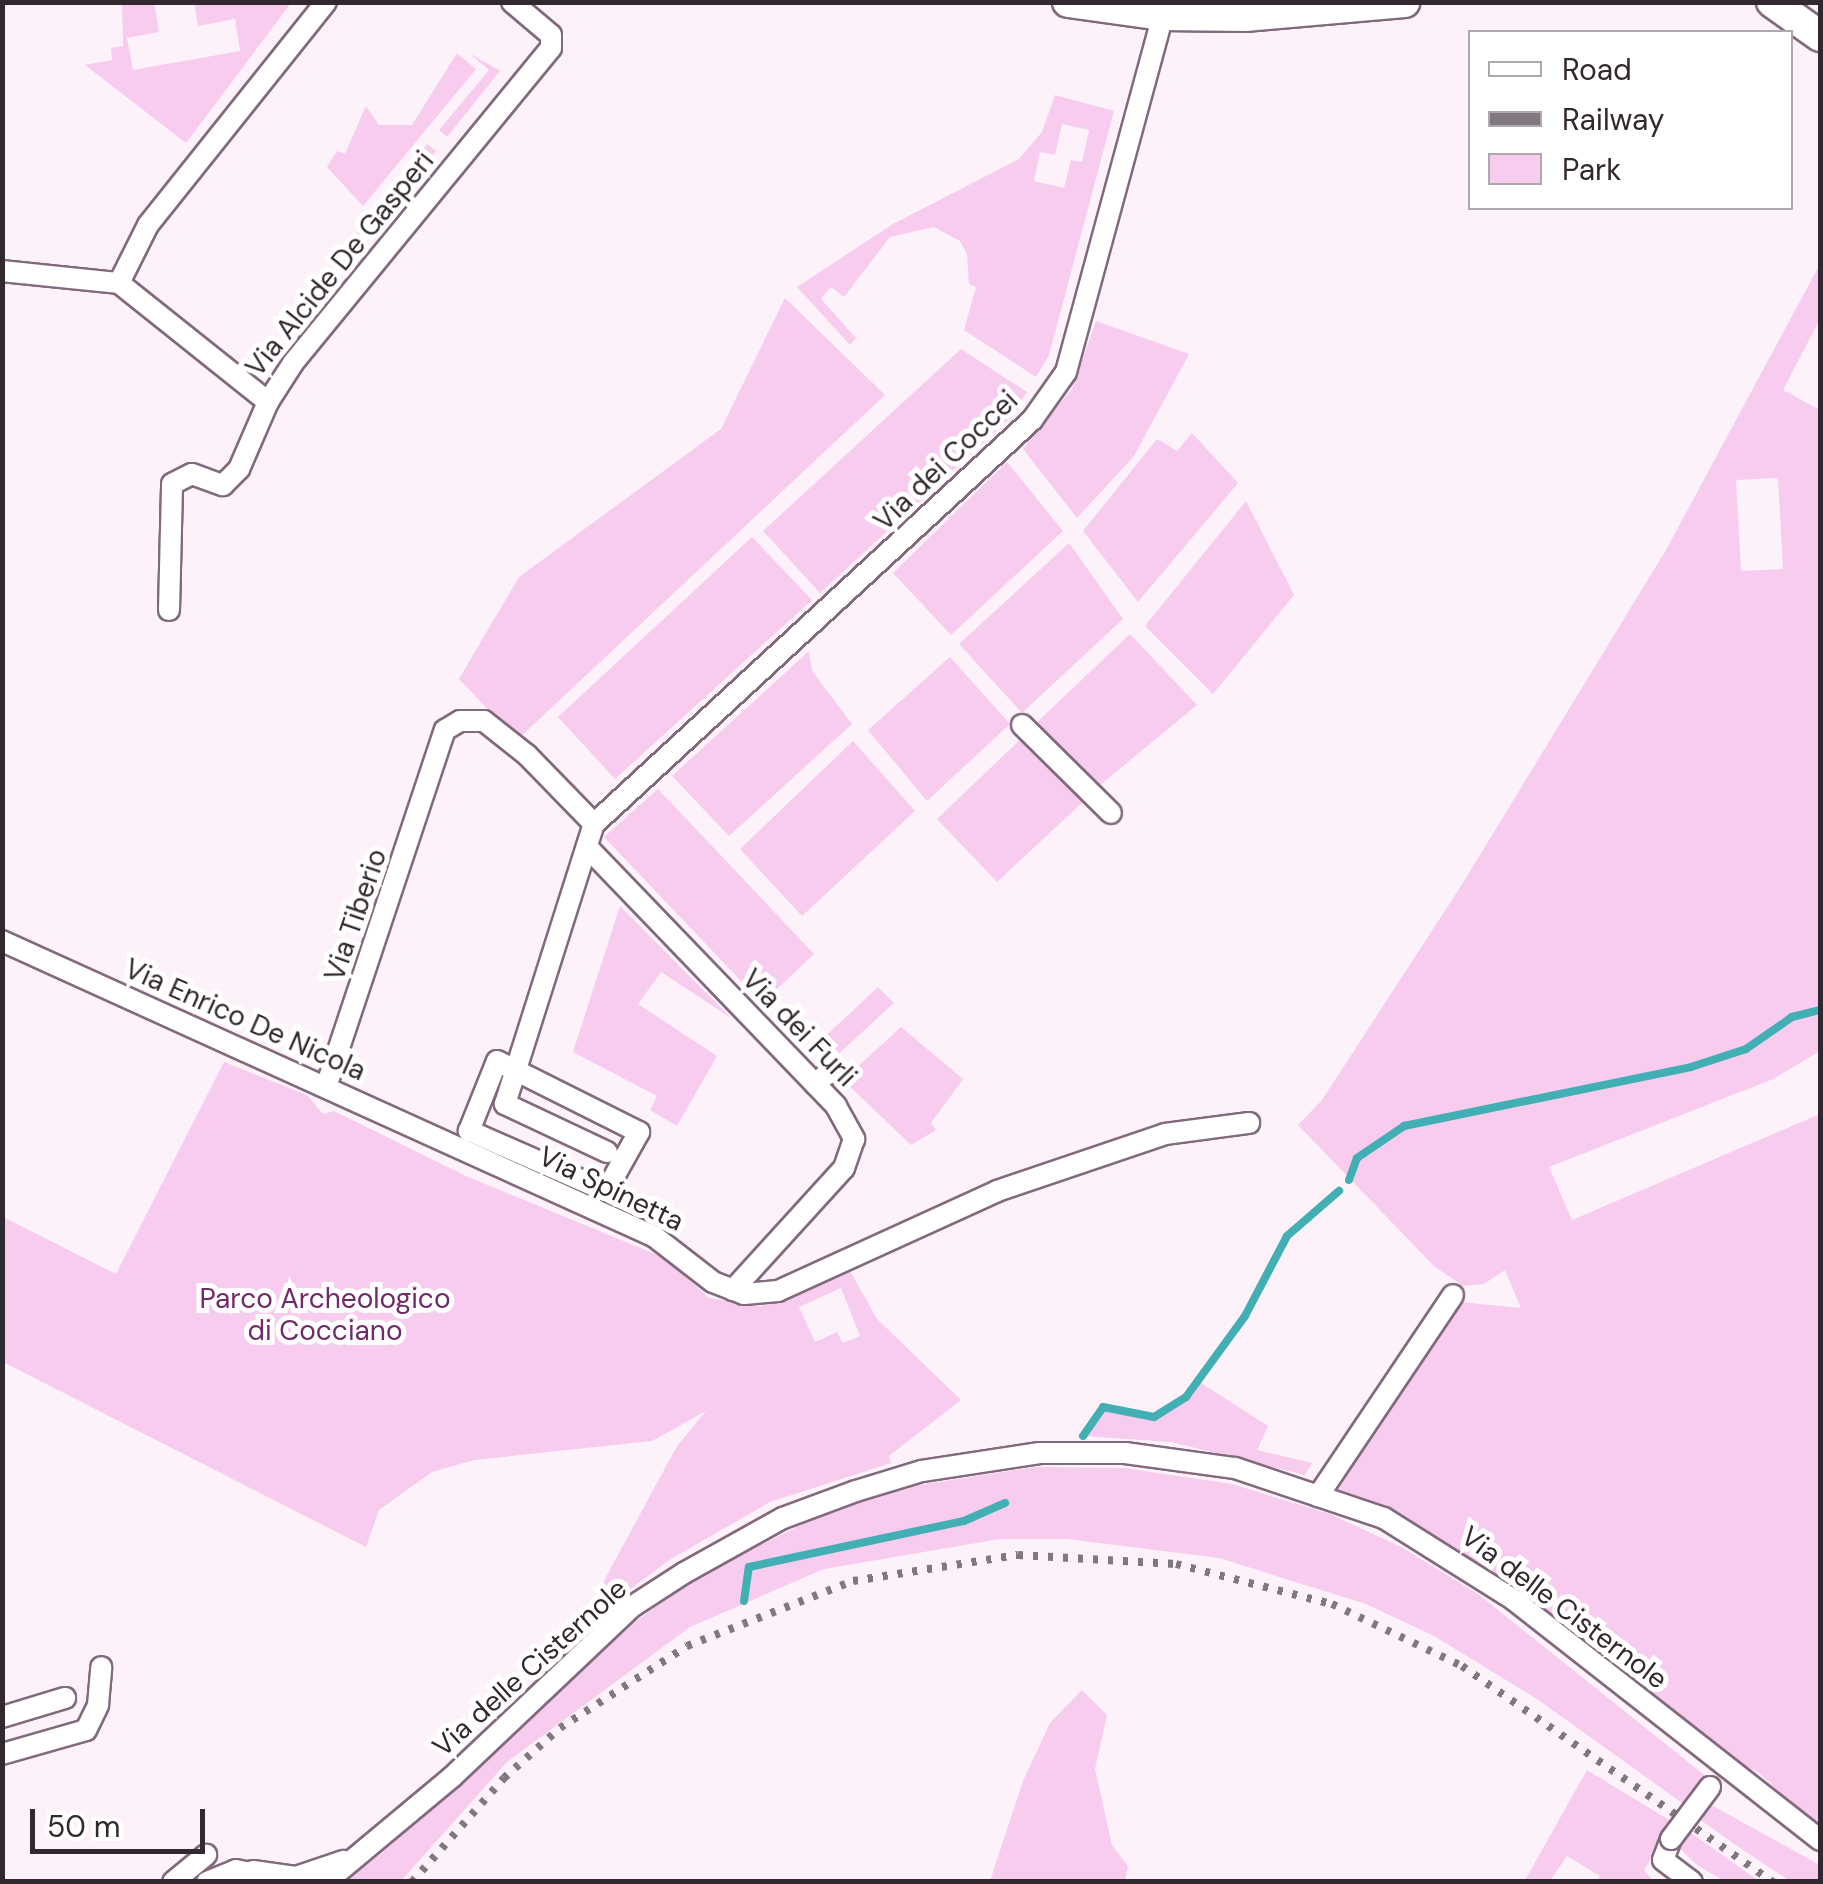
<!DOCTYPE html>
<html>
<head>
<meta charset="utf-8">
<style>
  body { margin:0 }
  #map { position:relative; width:1823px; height:1884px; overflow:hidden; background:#fdf1fa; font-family:"DM Sans",sans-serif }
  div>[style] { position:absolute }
  .green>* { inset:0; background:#f7ccee }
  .stream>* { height:8px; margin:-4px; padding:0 4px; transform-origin:4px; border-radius:4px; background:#41afb4 }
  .roads { filter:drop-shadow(2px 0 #826a7d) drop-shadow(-2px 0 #826a7d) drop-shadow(0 2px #826a7d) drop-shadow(0 -2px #826a7d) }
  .street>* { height:20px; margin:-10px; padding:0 10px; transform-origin:10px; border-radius:10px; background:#fff }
  .secondary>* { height:30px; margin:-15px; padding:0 15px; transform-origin:15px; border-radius:15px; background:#fff }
  .rail>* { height:8px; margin-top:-4px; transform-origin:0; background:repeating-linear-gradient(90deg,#81777f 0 5px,transparent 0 15px) }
  .bridges { filter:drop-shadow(2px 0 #826a7d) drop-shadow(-2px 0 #826a7d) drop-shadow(0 2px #826a7d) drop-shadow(0 -2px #826a7d) }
  .street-bridge>* { height:20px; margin:-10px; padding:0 10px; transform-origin:10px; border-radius:10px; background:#fff }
  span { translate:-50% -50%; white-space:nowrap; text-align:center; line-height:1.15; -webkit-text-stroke:10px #fff; paint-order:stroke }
  .street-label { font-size:28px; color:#322830 }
  .park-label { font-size:28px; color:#712967 }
  .frame { position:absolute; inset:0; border:5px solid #322830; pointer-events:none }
  .legend { position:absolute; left:1468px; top:30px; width:325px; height:180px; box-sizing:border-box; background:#fff; border:2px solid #ada9ac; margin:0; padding:12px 18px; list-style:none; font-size:30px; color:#322830 }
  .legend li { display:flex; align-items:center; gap:20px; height:50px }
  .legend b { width:50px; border:2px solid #ada9ac }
  .scale { position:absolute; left:30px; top:1809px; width:175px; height:45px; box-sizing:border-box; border:5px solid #322830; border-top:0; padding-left:12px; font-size:30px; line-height:35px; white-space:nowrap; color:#322830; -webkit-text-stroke:8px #fff; paint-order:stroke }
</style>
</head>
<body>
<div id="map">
  <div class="green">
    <div style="clip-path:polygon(122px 3px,154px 3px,159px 32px,127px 38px,133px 70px,240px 51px,235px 19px,198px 26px,194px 3px,291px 3px,186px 143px,85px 65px,112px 60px,111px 48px,123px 46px)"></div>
    <div style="clip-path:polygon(457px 53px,476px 69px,363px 206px,327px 167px,337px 151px,345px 154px,366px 106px,379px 125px,412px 125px)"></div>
    <div style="clip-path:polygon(469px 53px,500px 71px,447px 137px,439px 130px,489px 70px)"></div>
    <div style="clip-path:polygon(evenodd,1055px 95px,1114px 111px,1049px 355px,1036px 377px,964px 330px,976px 287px,969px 284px,967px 254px,960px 241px,934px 227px,890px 237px,844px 297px,831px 287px,821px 299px,856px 338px,850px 345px,797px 287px,893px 224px,1019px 159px,1042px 132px,1055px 95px,1062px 124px,1089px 130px,1082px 162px,1071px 160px,1064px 188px,1034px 181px,1040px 152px,1055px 155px,1062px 124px)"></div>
    <div style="clip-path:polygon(427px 144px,436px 151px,347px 261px,359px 227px)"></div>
    <div style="clip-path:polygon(evenodd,1820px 264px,1820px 319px,1783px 390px,1820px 410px,1820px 1051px,1773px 1079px,1549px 1167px,1572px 1220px,1820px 1114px,1820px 1830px,1758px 1772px,1736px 1763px,1645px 1691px,1632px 1678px,1640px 1661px,1628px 1652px,1611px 1661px,1482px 1564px,1338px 1490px,1459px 1302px,1521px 1308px,1505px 1270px,1484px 1284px,1463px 1286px,1434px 1266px,1298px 1125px,1322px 1100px,1461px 886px,1666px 550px,1820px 264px,1778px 478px,1783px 569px,1741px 571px,1736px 480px,1778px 478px)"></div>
    <div style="clip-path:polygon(785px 298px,885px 395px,517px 740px,459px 679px,519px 577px,721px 429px)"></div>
    <div style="clip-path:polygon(1096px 321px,1189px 354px,1134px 456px,1077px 518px,1023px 449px,1072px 389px)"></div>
    <div style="clip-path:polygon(961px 349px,1027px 392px,1011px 417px,820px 593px,763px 531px)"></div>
    <div style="clip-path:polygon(1192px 433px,1238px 483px,1138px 602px,1083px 531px,1157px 439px,1177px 451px)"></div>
    <div style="clip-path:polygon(1007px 462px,1063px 531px,951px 635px,893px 573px)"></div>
    <div style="clip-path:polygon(1246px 501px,1294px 595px,1213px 694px,1145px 626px)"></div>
    <div style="clip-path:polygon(752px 537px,812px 600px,615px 779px,558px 717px)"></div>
    <div style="clip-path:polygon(1069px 543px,1123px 619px,1022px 713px,959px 644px)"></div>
    <div style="clip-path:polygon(1130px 634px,1197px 705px,1094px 790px,1033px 726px)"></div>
    <div style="clip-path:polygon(809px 651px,812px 671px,852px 724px,729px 836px,672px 776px)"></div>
    <div style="clip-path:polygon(950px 657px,1010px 724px,927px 801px,868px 730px)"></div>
    <div style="clip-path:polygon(1025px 735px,1085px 800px,997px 882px,937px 819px)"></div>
    <div style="clip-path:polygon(853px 741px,915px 811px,802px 916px,740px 849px)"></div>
    <div style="clip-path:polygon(658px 789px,814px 954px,762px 1003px,604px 837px)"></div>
    <div style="clip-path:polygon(620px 906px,731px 1018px,661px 972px,638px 1004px,717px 1056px,677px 1126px,650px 1110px,657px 1096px,573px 1052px)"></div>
    <div style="clip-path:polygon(878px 987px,894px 1003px,833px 1059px,818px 1043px)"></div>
    <div style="clip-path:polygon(901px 1027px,963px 1079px,931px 1123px,936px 1130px,911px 1145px,843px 1080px)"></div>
    <div style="clip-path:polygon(evenodd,224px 1062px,307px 1095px,323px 1114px,334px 1111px,466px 1176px,667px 1259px,709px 1298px,762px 1306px,850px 1271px,877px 1319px,961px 1400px,889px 1456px,891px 1463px,770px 1502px,671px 1559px,579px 1627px,677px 1446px,706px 1411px,652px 1441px,474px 1460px,432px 1472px,379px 1510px,366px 1547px,3px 1362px,3px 1217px,116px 1274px,224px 1062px,841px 1288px,860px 1336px,843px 1343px,837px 1332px,815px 1342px,799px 1307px,841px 1288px)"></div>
    <div style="clip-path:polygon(1198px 1381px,1268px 1426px,1257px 1450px,1312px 1463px,1305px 1475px,1171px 1442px,1083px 1436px,1103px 1407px,1154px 1417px,1177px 1405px)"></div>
    <div style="clip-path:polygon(1035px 1467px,1124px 1468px,1232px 1484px,1330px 1514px,1401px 1547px,1478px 1594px,1708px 1778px,1685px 1805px,1537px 1699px,1434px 1636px,1366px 1604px,1219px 1558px,1067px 1539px,1000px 1539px,824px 1569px,690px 1627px,507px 1762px,401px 1881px,343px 1882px,382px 1853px,635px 1622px,698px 1576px,825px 1513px,913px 1486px)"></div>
    <div style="clip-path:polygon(1082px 1690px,1107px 1715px,1095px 1769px,1112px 1845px,1128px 1866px,1125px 1881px,990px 1881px,1023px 1781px,1050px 1723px)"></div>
    <div style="clip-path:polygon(1587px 1770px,1674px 1823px,1644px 1870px,1653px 1881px,1598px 1881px,1600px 1876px,1567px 1856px,1550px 1881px,1524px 1882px)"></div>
    <div style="clip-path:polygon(1706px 1802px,1820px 1865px,1820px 1881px,1790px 1881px,1746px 1852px,1696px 1817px)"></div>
    <div style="clip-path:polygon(1687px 1830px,1759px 1881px,1724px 1881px,1697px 1865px,1677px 1846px)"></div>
  </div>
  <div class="stream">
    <div style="left:1349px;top:1180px;width:23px;rotate:-70deg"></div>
    <div style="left:1357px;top:1158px;width:57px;rotate:-34.2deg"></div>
    <div style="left:1404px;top:1126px;width:293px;rotate:-11.6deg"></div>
    <div style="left:1691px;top:1067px;width:58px;rotate:-18.1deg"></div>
    <div style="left:1746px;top:1049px;width:56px;rotate:-34.8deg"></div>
    <div style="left:1792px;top:1017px;width:29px;rotate:-14deg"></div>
    <div style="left:1083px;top:1436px;width:35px;rotate:-55deg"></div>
    <div style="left:1103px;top:1407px;width:52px;rotate:11.1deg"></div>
    <div style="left:1154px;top:1417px;width:38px;rotate:-32deg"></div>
    <div style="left:1186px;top:1397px;width:100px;rotate:-53.9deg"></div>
    <div style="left:1245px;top:1316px;width:90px;rotate:-62.3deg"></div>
    <div style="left:1287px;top:1236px;width:69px;rotate:-40.9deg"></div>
    <div style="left:744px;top:1601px;width:34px;rotate:-82deg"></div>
    <div style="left:749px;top:1567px;width:220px;rotate:-12.1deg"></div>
    <div style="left:964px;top:1521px;width:45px;rotate:-23.7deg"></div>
  </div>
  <div class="roads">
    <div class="street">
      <div style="left:2px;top:271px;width:118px;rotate:5.9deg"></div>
      <div style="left:119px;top:283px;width:191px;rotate:38.6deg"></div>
      <div style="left:268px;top:402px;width:46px;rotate:-57.3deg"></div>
      <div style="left:293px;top:363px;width:407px;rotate:-50.7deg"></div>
      <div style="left:551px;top:48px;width:13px;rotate:-90deg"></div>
      <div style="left:551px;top:35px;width:51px;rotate:-139.8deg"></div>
      <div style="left:119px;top:283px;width:65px;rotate:-63.4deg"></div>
      <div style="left:148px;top:225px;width:285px;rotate:-51.4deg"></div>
      <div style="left:169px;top:610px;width:126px;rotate:-88.6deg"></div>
      <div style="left:172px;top:484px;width:22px;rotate:-27deg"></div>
      <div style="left:192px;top:474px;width:33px;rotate:20deg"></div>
      <div style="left:223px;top:485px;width:23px;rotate:-45deg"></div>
      <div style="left:239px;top:469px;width:73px;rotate:-66.6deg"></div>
      <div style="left:1022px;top:725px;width:125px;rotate:44.7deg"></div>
      <div style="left:589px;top:849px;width:356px;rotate:46.1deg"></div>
      <div style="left:836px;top:1106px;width:38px;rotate:61deg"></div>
      <div style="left:854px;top:1139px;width:31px;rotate:109deg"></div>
      <div style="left:844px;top:1168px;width:165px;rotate:132.3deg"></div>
      <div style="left:2px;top:941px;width:717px;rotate:24.38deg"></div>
      <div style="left:655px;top:1237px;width:73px;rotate:37.8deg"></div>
      <div style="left:713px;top:1282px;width:33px;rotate:21deg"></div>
      <div style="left:744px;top:1294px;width:34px;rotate:-5deg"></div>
      <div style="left:778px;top:1291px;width:241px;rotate:-24.5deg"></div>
      <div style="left:997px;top:1191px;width:177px;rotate:-18.7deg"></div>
      <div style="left:1165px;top:1134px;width:85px;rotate:-7.5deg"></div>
      <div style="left:497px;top:1061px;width:159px;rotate:26.6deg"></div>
      <div style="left:639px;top:1132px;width:68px;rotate:119.2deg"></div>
      <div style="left:606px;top:1191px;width:150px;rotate:-156.3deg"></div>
      <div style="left:469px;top:1131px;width:75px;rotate:-68.2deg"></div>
      <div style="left:815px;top:1084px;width:23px;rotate:-40deg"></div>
      <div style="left:326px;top:1087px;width:376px;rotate:-71.6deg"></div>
      <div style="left:445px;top:730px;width:17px;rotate:-31deg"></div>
      <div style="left:460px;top:721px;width:24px"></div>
      <div style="left:484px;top:721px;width:55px;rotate:38.3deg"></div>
      <div style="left:527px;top:755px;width:96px;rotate:45.8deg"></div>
      <div style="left:607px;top:1152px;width:113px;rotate:-154.8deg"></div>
      <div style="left:505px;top:1104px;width:294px;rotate:-72.4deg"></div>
      <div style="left:594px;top:824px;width:596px;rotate:-42.69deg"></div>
      <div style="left:1032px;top:420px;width:59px;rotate:-54.7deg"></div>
      <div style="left:1066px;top:372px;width:370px;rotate:-74.8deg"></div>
      <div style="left:1318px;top:1496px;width:242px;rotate:-56.1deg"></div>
      <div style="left:2px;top:1717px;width:66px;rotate:-16.8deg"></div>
      <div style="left:2px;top:1754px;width:87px;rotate:-15.9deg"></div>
      <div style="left:86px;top:1730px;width:28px;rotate:-64deg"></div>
      <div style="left:98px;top:1705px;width:38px;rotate:-85deg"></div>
      <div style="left:1671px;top:1839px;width:22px;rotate:111deg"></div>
      <div style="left:1663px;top:1860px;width:36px;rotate:37deg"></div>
      <div style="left:253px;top:1871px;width:43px;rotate:7.9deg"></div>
      <div style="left:296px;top:1877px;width:50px;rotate:-18.8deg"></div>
      <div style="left:173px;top:1882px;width:43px;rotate:-39.3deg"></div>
      <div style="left:207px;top:1882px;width:31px;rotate:-22deg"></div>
      <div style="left:236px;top:1870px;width:30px;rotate:12deg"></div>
      <div style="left:326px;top:1882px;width:164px;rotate:-39.8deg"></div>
      <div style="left:452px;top:1777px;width:249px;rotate:-43.4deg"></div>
      <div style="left:633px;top:1606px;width:61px;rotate:-32.9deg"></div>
      <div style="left:684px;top:1573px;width:113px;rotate:-29.1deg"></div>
      <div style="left:783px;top:1518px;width:78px;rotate:-20.3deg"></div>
      <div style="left:856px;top:1491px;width:69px;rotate:-16.9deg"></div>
      <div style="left:922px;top:1471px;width:119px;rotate:-8.7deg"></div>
      <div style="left:1040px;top:1453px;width:85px"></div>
      <div style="left:1125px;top:1453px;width:111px;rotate:7.8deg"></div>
      <div style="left:1235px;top:1468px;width:157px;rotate:18.6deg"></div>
      <div style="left:1384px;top:1518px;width:154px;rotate:32.2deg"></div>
      <div style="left:1514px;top:1600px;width:389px;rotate:38.1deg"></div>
    </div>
    <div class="secondary">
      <div style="left:1068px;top:2px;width:96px;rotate:7.8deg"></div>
      <div style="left:1163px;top:15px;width:82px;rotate:0.7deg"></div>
      <div style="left:1245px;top:16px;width:160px;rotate:-5deg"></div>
      <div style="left:1772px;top:2px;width:59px;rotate:35.3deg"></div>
    </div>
  </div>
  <div class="rail">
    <div style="left:412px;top:1882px;width:139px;rotate:-48.5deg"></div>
    <div style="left:504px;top:1778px;width:75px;rotate:-41.8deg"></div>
    <div style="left:560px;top:1728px;width:151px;rotate:-32.8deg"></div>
    <div style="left:687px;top:1646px;width:178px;rotate:-21.4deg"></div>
    <div style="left:853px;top:1581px;width:167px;rotate:-9deg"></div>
    <div style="left:1018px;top:1555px;width:158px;rotate:3.3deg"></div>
    <div style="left:1176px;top:1564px;width:161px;rotate:14.4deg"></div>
    <div style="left:1332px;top:1604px;width:144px;rotate:25.5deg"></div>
    <div style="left:1462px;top:1666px;width:379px;rotate:34.8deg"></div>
  </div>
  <div class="bridges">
    <div class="street-bridge">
      <div style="left:1671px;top:1839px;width:65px;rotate:-53.1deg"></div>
    </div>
  </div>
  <div class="street-label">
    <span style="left:340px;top:264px;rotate:-51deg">Via Alcide De Gasperi</span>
    <span style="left:946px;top:461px;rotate:-44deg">Via dei Coccei</span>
    <span style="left:356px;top:915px;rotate:-71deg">Via Tiberio</span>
    <span style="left:245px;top:1020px;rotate:24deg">Via Enrico De Nicola</span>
    <span style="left:799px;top:1028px;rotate:46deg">Via dei Furli</span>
    <span style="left:611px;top:1189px;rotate:26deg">Via Spinetta</span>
    <span style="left:1564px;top:1608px;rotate:37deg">Via delle Cisternole</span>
    <span style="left:530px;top:1668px;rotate:-42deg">Via delle Cisternole</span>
  </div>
  <div class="park-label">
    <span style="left:325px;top:1315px">Parco Archeologico<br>di Cocciano</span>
  </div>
  <div class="frame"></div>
  <ul class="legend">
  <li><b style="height:12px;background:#fff"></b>Road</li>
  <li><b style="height:12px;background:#81777f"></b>Railway</li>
  <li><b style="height:28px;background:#f7ccee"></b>Park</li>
  </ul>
  <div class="scale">50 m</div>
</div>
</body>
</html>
